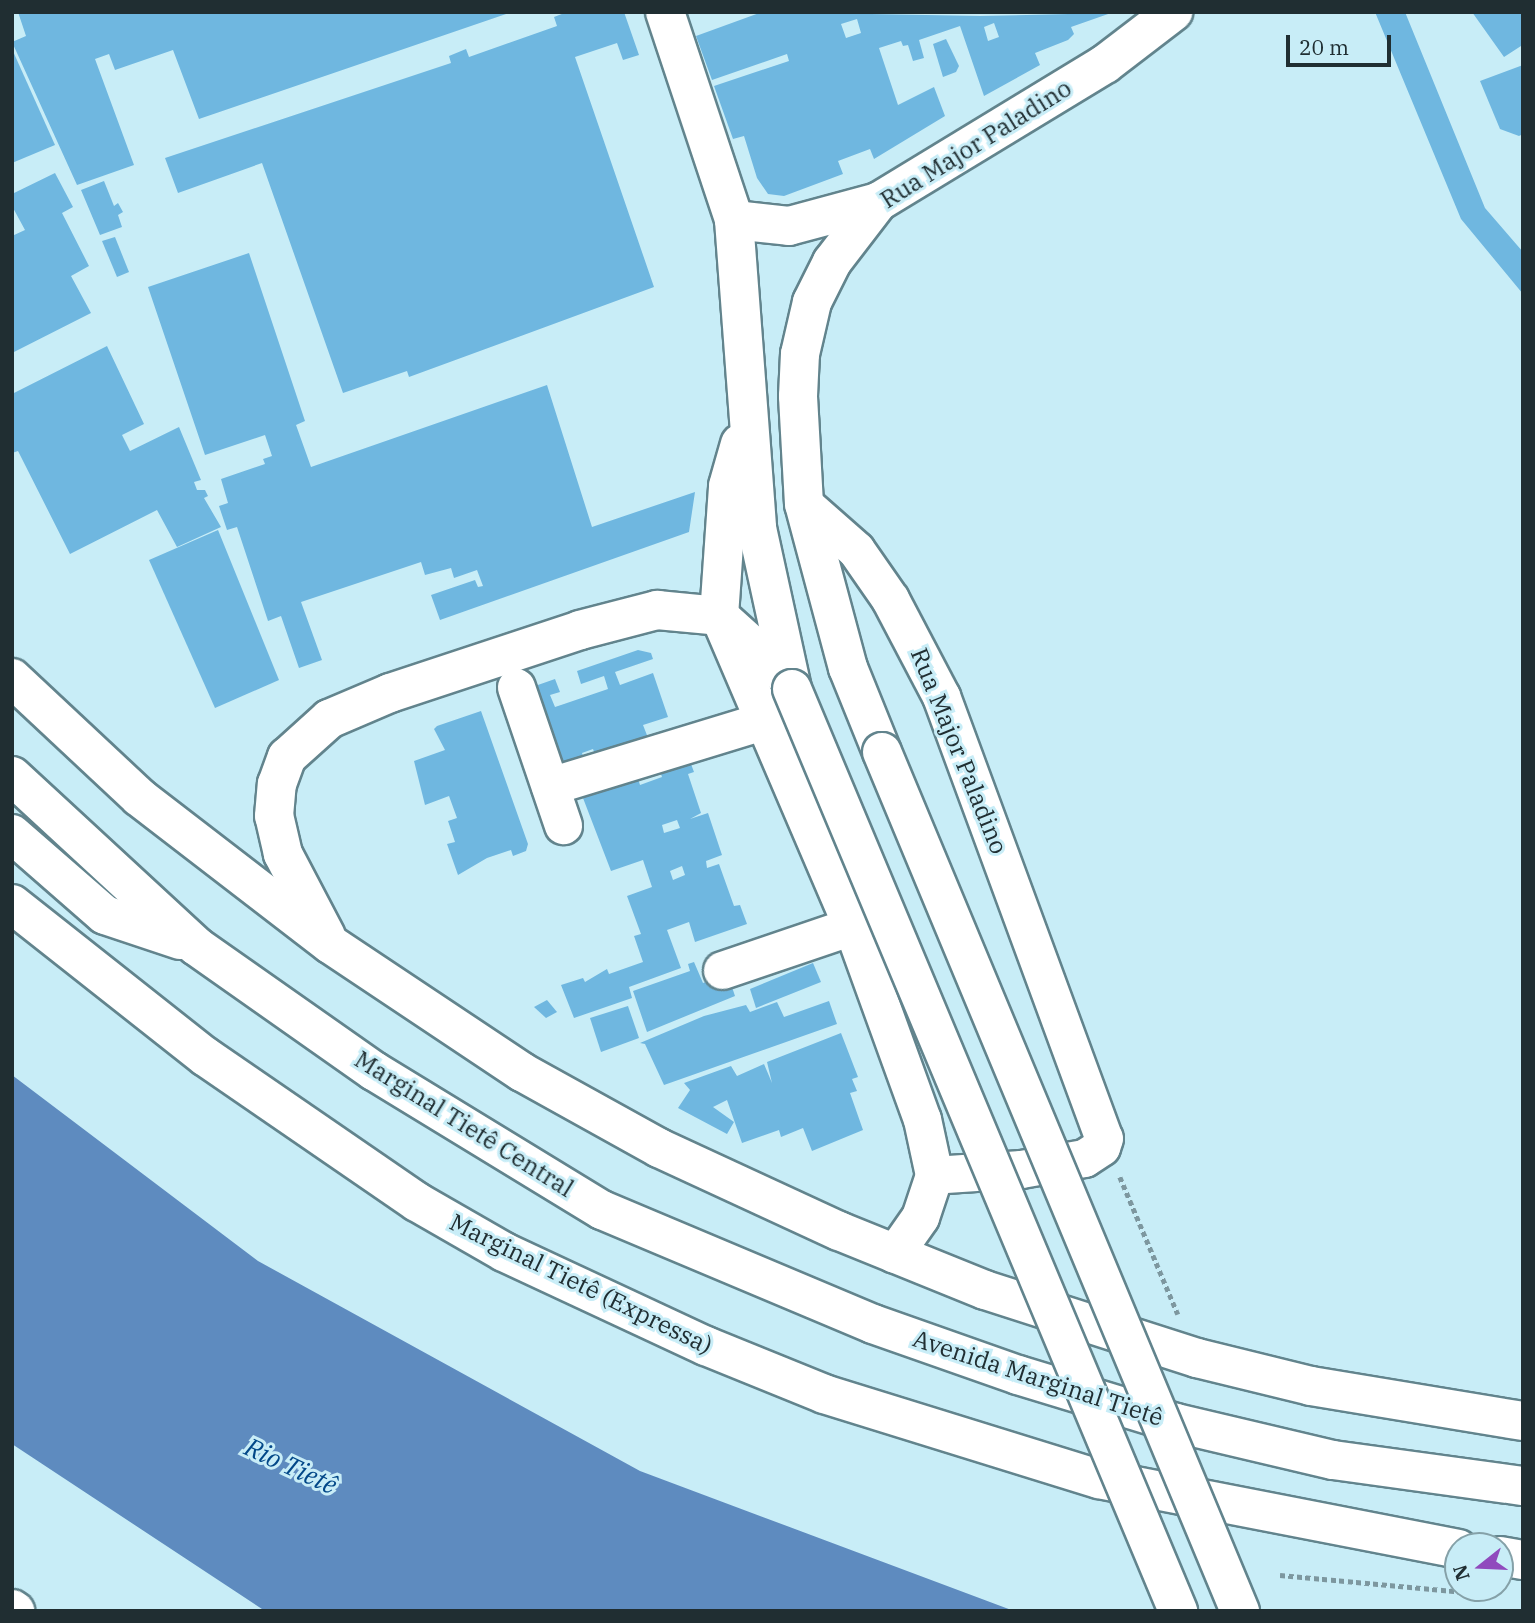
<!DOCTYPE html>
<html>
<head>
<meta charset="utf-8">
<style>
  body { margin:0 }
  #map { position:relative; width:1535px; height:1623px; overflow:hidden; background:#c8edf7; font-family:"IBM Plex Serif",serif }
  div>[style] { position:absolute }
  .water>* { inset:0; background:#5e8bbf }
  .building>* { inset:0; background:#6fb7e0 }
  .path>* { height:4.5px; margin-top:-2.25px; transform-origin:0; background:repeating-linear-gradient(90deg,#7d979f 0 5px,transparent 0 8.5px) }
  .roads { filter:drop-shadow(2px 0 #62848d) drop-shadow(-2px 0 #62848d) drop-shadow(0 2px #62848d) drop-shadow(0 -2px #62848d) }
  .street>* { height:37px; margin:-18.5px; padding:0 18.5px; transform-origin:18.5px; border-radius:18.5px; background:#fff }
  .secondary>* { height:38px; margin:-19px; padding:0 19px; transform-origin:19px; border-radius:19px; background:#fff }
  .highway>* { height:38px; margin:-19px; padding:0 19px; transform-origin:19px; border-radius:19px; background:#fff }
  .bridges { filter:drop-shadow(2px 0 #62848d) drop-shadow(-2px 0 #62848d) drop-shadow(0 2px #62848d) drop-shadow(0 -2px #62848d) }
  .secondary-bridge>* { height:38px; margin:-19px; padding:0 19px; transform-origin:19px; border-radius:19px; background:#fff }
  span { translate:-50% -50%; white-space:nowrap; text-align:center; line-height:1.15; -webkit-text-stroke:6px #c8edf7; paint-order:stroke }
  .street-label { font-size:24px; color:#202e32 }
  .water-label { font-size:26px; color:#024888; font-style:italic }
  .frame { position:absolute; inset:0; border:14px solid #202e32; pointer-events:none }
  .north { position:absolute; left:1444px; top:1532px; width:70px; height:70px; box-sizing:border-box; background:#c8edf7; border:2px solid #85a1a8; border-radius:50%; rotate:252deg; font-size:19px; font-weight:700; line-height:28px; text-align:center; color:#202e32 }
  .north::after { content:''; display:block; margin:auto; width:24px; height:32px; background:#904abd; clip-path:polygon(50% 0,100% 100%,50% 72%,0 100%) }
  .scale { position:absolute; left:1286px; top:35px; width:105px; height:32px; box-sizing:border-box; border:4px solid #202e32; border-top:0; padding-left:9px; font-size:21px; line-height:24px; white-space:nowrap; color:#202e32; -webkit-text-stroke:5px #c8edf7; paint-order:stroke }
</style>
</head>
<body>
<div id="map">
  <div class="water">
    <div style="clip-path:polygon(12px 1075px,258px 1261px,640px 1471px,1014px 1611px,265px 1611px,12px 1444px)"></div>
  </div>
  <div class="building">
    <div style="clip-path:polygon(18px 12px,509px 12px,509px 13px,199px 119px,173px 50px,115px 70px,109px 54px,95px 59px,134px 165px,77px 185px,12px 42px,26px 36px)"></div>
    <div style="clip-path:polygon(567px 12px,624px 12px,639px 55px,623px 60px,617px 43px,575px 57px,654px 287px,409px 377px,407px 371px,343px 393px,262px 163px,178px 193px,165px 158px,451px 63px,449px 56px,466px 49px,469px 57px,557px 26px,554px 17px)"></div>
    <div style="clip-path:polygon(evenodd,762px 12px,980px 16px,1111px 13px,1071px 27px,1074px 34px,1068px 40px,1035px 53px,1040px 65px,984px 96px,960px 26px,919px 40px,924px 58px,913px 61px,908px 45px,903px 46px,901px 41px,879px 48px,898px 105px,934px 87px,945px 116px,874px 159px,870px 149px,838px 161px,843px 174px,784px 196px,768px 194px,757px 178px,744px 136px,733px 139px,714px 86px,789px 61px,787px 54px,712px 80px,696px 36px,762px 12px,857px 19px,861px 33px,846px 38px,841px 24px,857px 19px,762px 12px,994px 23px,999px 37px,988px 41px,984px 27px,994px 23px)"></div>
    <div style="clip-path:polygon(1375px 12px,1405px 12px,1485px 208px,1523px 252px,1523px 294px,1461px 219px)"></div>
    <div style="clip-path:polygon(1472px 12px,1523px 12px,1523px 51px,1521px 46px,1504px 57px)"></div>
    <div style="clip-path:polygon(946px 39px,959px 66px,956px 72px,943px 77px,933px 44px)"></div>
    <div style="clip-path:polygon(12px 49px,55px 145px,12px 163px)"></div>
    <div style="clip-path:polygon(1523px 65px,1523px 134px,1519px 136px,1500px 129px,1480px 81px)"></div>
    <div style="clip-path:polygon(55px 173px,73px 207px,62px 213px,89px 266px,71px 276px,91px 313px,12px 353px,12px 236px,25px 230px,12px 206px,12px 194px)"></div>
    <div style="clip-path:polygon(104px 181px,114px 206px,118px 203px,123px 212px,118px 215px,122px 227px,100px 235px,81px 190px)"></div>
    <div style="clip-path:polygon(115px 237px,129px 272px,117px 277px,102px 241px)"></div>
    <div style="clip-path:polygon(249px 253px,305px 421px,296px 425px,311px 467px,547px 385px,592px 527px,695px 492px,689px 532px,440px 620px,431px 595px,475px 580px,478px 587px,483px 586px,477px 570px,454px 578px,451px 568px,425px 575px,421px 562px,301px 602px,322px 660px,299px 668px,281px 616px,268px 621px,237px 527px,227px 530px,219px 506px,228px 503px,221px 479px,265px 464px,263px 459px,272px 456px,265px 435px,205px 455px,148px 287px)"></div>
    <div style="clip-path:polygon(107px 346px,144px 424px,122px 435px,130px 451px,179px 427px,201px 480px,194px 482px,197px 490px,205px 490px,208px 496px,204px 498px,221px 527px,177px 547px,157px 510px,70px 554px,18px 451px,12px 453px,12px 394px)"></div>
    <div style="clip-path:polygon(218px 530px,279px 680px,215px 708px,149px 560px)"></div>
    <div style="clip-path:polygon(638px 650px,651px 653px,653px 659px,615px 672px,620px 685px,653px 673px,668px 717px,643px 725px,650px 743px,597px 760px,593px 749px,582px 753px,586px 765px,563px 772px,535px 686px,555px 679px,560px 692px,550px 695px,555px 707px,564px 704px,608px 689px,604px 676px,581px 684px,577px 671px)"></div>
    <div style="clip-path:polygon(481px 711px,528px 844px,526px 851px,513px 856px,511px 850px,487px 858px,458px 875px,447px 844px,455px 842px,448px 821px,457px 818px,449px 796px,425px 805px,414px 761px,445px 750px,434px 729px,437px 726px)"></div>
    <div style="clip-path:polygon(evenodd,685px 748px,694px 772px,688px 774px,701px 813px,690px 819px,708px 813px,722px 855px,706px 861px,707px 868px,719px 864px,734px 906px,740px 905px,747px 924px,695px 942px,689px 922px,667px 930px,681px 968px,629px 987px,632px 998px,574px 1018px,561px 985px,583px 978px,585px 982px,607px 969px,609px 974px,643px 962px,634px 936px,641px 934px,627px 896px,652px 887px,643px 860px,611px 871px,578px 785px,634px 766px,640px 785px,662px 777px,656px 759px,685px 748px,677px 820px,680px 828px,664px 833px,662px 825px,677px 820px,685px 748px,682px 866px,685px 875px,673px 880px,670px 871px,682px 866px)"></div>
    <div style="clip-path:polygon(694px 962px,703px 983px,728px 975px,735px 996px,647px 1032px,633px 991px,690px 971px,688px 964px)"></div>
    <div style="clip-path:polygon(813px 963px,821px 982px,756px 1008px,750px 989px)"></div>
    <div style="clip-path:polygon(547px 1000px,557px 1012px,546px 1018px,534px 1007px)"></div>
    <div style="clip-path:polygon(829px 1001px,837px 1024px,664px 1085px,645px 1044px,640px 1043px,704px 1016px,746px 1005px,750px 1012px,777px 1002px,784px 1017px)"></div>
    <div style="clip-path:polygon(628px 1006px,639px 1038px,601px 1052px,590px 1018px)"></div>
    <div style="clip-path:polygon(841px 1033px,858px 1077px,852px 1079px,857px 1091px,850px 1093px,863px 1130px,812px 1151px,803px 1128px,781px 1137px,779px 1130px,742px 1143px,727px 1100px,713px 1107px,734px 1122px,727px 1134px,678px 1108px,690px 1090px,684px 1083px,731px 1066px,737px 1076px,764px 1064px,772px 1083px,767px 1062px)"></div>
  </div>
  <div class="path">
    <div style="left:1120px;top:1177px;width:149px;rotate:67.1deg"></div>
    <div style="left:1280px;top:1575px;width:215px;rotate:5.3deg"></div>
  </div>
  <div class="roads">
    <div class="street">
      <div style="left:804px;top:504px;width:69px;rotate:41.5deg"></div>
      <div style="left:856px;top:550px;width:60px;rotate:55.2deg"></div>
      <div style="left:890px;top:599px;width:110px;rotate:62.3deg"></div>
      <div style="left:941px;top:696px;width:471px;rotate:69.8deg"></div>
      <div style="left:1104px;top:1138px;width:9px;rotate:108deg"></div>
      <div style="left:1101px;top:1147px;width:20px;rotate:147deg"></div>
      <div style="left:1084px;top:1158px;width:64px;rotate:170.1deg"></div>
      <div style="left:1021px;top:1169px;width:87px;rotate:176.1deg"></div>
      <div style="left:719px;top:616px;width:337px;rotate:66.8deg"></div>
      <div style="left:852px;top:926px;width:205px;rotate:70.1deg"></div>
      <div style="left:922px;top:1119px;width:57px;rotate:77.9deg"></div>
      <div style="left:934px;top:1175px;width:44px;rotate:108.4deg"></div>
      <div style="left:920px;top:1217px;width:45px;rotate:125.1deg"></div>
      <div style="left:516px;top:687px;width:146px;rotate:71.2deg"></div>
      <div style="left:550px;top:786px;width:222px;rotate:-17deg"></div>
      <div style="left:722px;top:970px;width:137px;rotate:-18.7deg"></div>
    </div>
    <div class="secondary">
      <div style="left:665px;top:12px;width:219px;rotate:71.6deg"></div>
      <div style="left:734px;top:220px;width:309px;rotate:85.7deg"></div>
      <div style="left:757px;top:528px;width:165px;rotate:77.7deg"></div>
      <div style="left:734px;top:220px;width:55px;rotate:6.2deg"></div>
      <div style="left:789px;top:226px;width:92px;rotate:-15.1deg"></div>
      <div style="left:719px;top:616px;width:130px;rotate:-86deg"></div>
      <div style="left:728px;top:486px;width:44px;rotate:-74.1deg"></div>
      <div style="left:882px;top:752px;width:91px;rotate:-112deg"></div>
      <div style="left:848px;top:668px;width:170px;rotate:-105deg"></div>
      <div style="left:804px;top:504px;width:108px;rotate:-93.2deg"></div>
      <div style="left:798px;top:396px;width:42px;rotate:-87.3deg"></div>
      <div style="left:800px;top:354px;width:53px;rotate:-77deg"></div>
      <div style="left:812px;top:302px;width:45px;rotate:-63.4deg"></div>
      <div style="left:832px;top:262px;width:76px;rotate:-52.5deg"></div>
      <div style="left:878px;top:202px;width:266px;rotate:-31.3deg"></div>
      <div style="left:1105px;top:64px;width:86px;rotate:-37.4deg"></div>
    </div>
    <div class="highway">
      <div style="left:12px;top:678px;width:174px;rotate:43.1deg"></div>
      <div style="left:139px;top:797px;width:241px;rotate:37.6deg"></div>
      <div style="left:330px;top:944px;width:231px;rotate:33.7deg"></div>
      <div style="left:522px;top:1072px;width:157px;rotate:29deg"></div>
      <div style="left:659px;top:1148px;width:198px;rotate:24.8deg"></div>
      <div style="left:839px;top:1231px;width:157px;rotate:22deg"></div>
      <div style="left:985px;top:1290px;width:223px;rotate:17.8deg"></div>
      <div style="left:1197px;top:1358px;width:117px;rotate:13.8deg"></div>
      <div style="left:1311px;top:1386px;width:215px;rotate:9.4deg"></div>
      <div style="left:12px;top:776px;width:251px;rotate:42.7deg"></div>
      <div style="left:196px;top:946px;width:218px;rotate:35.1deg"></div>
      <div style="left:374px;top:1071px;width:267px;rotate:31.4deg"></div>
      <div style="left:602px;top:1210px;width:294px;rotate:22.8deg"></div>
      <div style="left:873px;top:1324px;width:154px;rotate:19.4deg"></div>
      <div style="left:1018px;top:1375px;width:165px;rotate:16.9deg"></div>
      <div style="left:1176px;top:1423px;width:161px;rotate:13.3deg"></div>
      <div style="left:1333px;top:1460px;width:192px;rotate:7.8deg"></div>
      <div style="left:12px;top:834px;width:123px;rotate:41.1deg"></div>
      <div style="left:105px;top:915px;width:79px;rotate:18.4deg"></div>
      <div style="left:12px;top:904px;width:247px;rotate:38.3deg"></div>
      <div style="left:206px;top:1057px;width:256px;rotate:34.5deg"></div>
      <div style="left:417px;top:1202px;width:100px;rotate:29.9deg"></div>
      <div style="left:504px;top:1252px;width:223px;rotate:25deg"></div>
      <div style="left:706px;top:1346px;width:127px;rotate:22.1deg"></div>
      <div style="left:824px;top:1394px;width:288px;rotate:17.2deg"></div>
      <div style="left:1099px;top:1479px;width:366px;rotate:11deg"></div>
      <div style="left:326px;top:936px;width:93px;rotate:-117.7deg"></div>
      <div style="left:283px;top:854px;width:39px;rotate:-103deg"></div>
      <div style="left:274px;top:816px;width:32px;rotate:-85deg"></div>
      <div style="left:277px;top:784px;width:29px;rotate:-70deg"></div>
      <div style="left:287px;top:757px;width:57px;rotate:-42.1deg"></div>
      <div style="left:329px;top:719px;width:66px;rotate:-23.1deg"></div>
      <div style="left:390px;top:693px;width:200px;rotate:-18.3deg"></div>
      <div style="left:580px;top:630px;width:80px;rotate:-14.6deg"></div>
      <div style="left:657px;top:610px;width:62px;rotate:5.5deg"></div>
      <div style="left:719px;top:616px;width:91px;rotate:41.9deg"></div>
      <div style="left:1500px;top:1556px;width:23px;rotate:10deg"></div>
      <div style="left:12px;top:1609px;width:4px;rotate:34deg"></div>
    </div>
  </div>
  <div class="bridges">
    <div class="secondary-bridge">
      <div style="left:792px;top:689px;width:1000px;rotate:67.28deg"></div>
      <div style="left:882px;top:752px;width:931px;rotate:67.38deg"></div>
    </div>
  </div>
  <div class="street-label">
    <span style="left:976px;top:144px;rotate:-32deg">Rua Major Paladino</span>
    <span style="left:959px;top:751px;rotate:68deg">Rua Major Paladino</span>
    <span style="left:464px;top:1124px;rotate:32deg">Marginal Tietê Central</span>
    <span style="left:581px;top:1284px;rotate:26deg">Marginal Tietê (Expressa)</span>
    <span style="left:1038px;top:1378px;rotate:18deg">Avenida Marginal Tietê</span>
  </div>
  <div class="water-label">
    <span style="left:291px;top:1466px;rotate:25deg">Rio Tietê</span>
  </div>
  <div class="frame"></div>
  <div class="north">N</div>
  <div class="scale">20 m</div>
</div>
</body>
</html>
